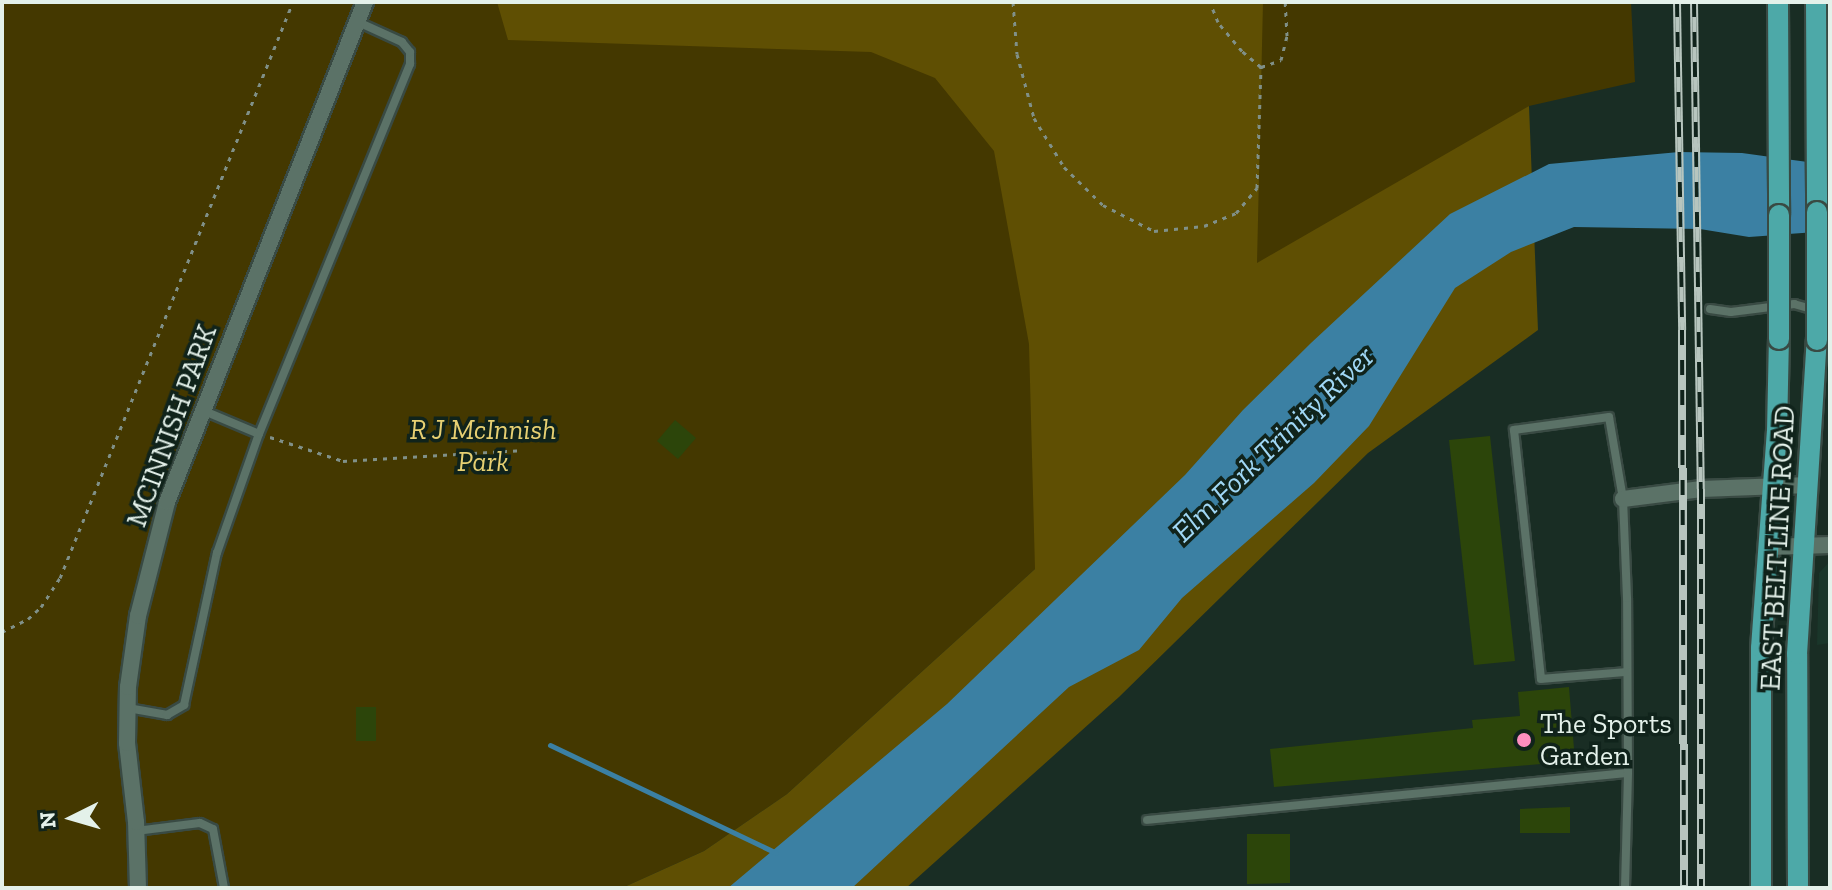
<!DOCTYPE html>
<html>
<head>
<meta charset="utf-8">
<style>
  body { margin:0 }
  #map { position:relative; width:1832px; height:890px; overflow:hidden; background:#192d24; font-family:"Zilla Slab",serif }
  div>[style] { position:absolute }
  .built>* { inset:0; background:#1a362a }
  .green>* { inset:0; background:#443800 }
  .forest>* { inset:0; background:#5f4f03 }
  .water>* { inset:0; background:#3b80a3 }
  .stream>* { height:5px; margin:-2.5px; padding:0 2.5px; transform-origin:2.5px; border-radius:2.5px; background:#3b80a3 }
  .building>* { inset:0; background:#2c450a }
  .path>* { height:3px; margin-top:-1.5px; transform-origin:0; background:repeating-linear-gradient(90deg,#809088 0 4px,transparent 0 10px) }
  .roads { filter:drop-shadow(2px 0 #394a43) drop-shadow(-2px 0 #394a43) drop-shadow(0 2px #394a43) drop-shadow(0 -2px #394a43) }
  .lane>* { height:8px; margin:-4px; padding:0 4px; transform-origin:4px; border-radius:4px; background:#5b7267 }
  .street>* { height:16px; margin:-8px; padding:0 8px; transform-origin:8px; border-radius:8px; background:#5b7267 }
  .primary>* { height:20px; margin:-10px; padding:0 10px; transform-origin:10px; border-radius:10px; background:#4da9a8 }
  .rail>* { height:8px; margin-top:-4px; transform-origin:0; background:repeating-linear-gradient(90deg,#10231b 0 15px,#b7c5be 0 30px); box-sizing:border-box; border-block:2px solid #b7c5be }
  .bridges { filter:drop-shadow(2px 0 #394a43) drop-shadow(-2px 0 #394a43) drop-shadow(0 2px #394a43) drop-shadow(0 -2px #394a43) }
  .primary-bridge>* { height:20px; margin:-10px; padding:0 10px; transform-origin:10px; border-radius:10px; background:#4da9a8 }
  .dots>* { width:22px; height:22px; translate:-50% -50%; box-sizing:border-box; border:4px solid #10231b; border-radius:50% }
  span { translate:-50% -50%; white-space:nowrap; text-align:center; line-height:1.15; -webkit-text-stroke:7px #10231b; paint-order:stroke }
  .street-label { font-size:28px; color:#e4f1ea }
  .park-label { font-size:28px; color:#e7d072; font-style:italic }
  .poi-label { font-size:28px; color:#e4f1ea }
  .left { translate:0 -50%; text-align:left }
  .water-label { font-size:30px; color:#a0d7f5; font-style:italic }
  .frame { position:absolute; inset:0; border:4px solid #e4f1ea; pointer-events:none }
  .north { position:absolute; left:32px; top:778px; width:80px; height:80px; -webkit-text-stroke:6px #10231b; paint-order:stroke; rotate:265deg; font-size:22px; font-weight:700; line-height:32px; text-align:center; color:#e4f1ea }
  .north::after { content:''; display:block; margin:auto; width:28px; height:36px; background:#e4f1ea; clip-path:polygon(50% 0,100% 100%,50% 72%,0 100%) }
</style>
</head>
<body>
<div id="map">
  <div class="built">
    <div style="clip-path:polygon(1830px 561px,1830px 643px,1817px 645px,1819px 573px)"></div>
  </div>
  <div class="green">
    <div style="clip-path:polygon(2px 2px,1631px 2px,1635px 82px,1529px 106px,1035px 569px,787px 794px,704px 851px,622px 888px,2px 888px)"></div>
  </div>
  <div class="forest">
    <div style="clip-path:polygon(497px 2px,1263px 2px,1257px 263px,1529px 106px,1538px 330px,1368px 453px,1119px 697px,906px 888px,622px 888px,704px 851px,787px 794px,1035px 569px,1029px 344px,994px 151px,935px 78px,871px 52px,508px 40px)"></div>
  </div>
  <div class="water">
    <div style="clip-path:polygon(1679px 152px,1742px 153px,1830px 165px,1830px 231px,1749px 237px,1700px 229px,1574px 227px,1511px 252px,1455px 288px,1369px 426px,1314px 483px,1182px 598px,1139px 650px,1069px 687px,852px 888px,728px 888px,947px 704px,1185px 475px,1243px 410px,1311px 343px,1450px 214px,1549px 164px)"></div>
  </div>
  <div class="stream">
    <div style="left:550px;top:745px;width:250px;rotate:25.5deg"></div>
  </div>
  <div class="building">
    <div style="clip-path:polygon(675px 420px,696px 438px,678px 459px,657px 441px)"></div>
    <div style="clip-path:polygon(1490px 436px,1515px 661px,1474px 665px,1449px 440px)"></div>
    <div style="clip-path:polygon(1569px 687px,1575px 761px,1274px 787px,1270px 749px,1473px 728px,1472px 720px,1520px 716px,1518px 692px)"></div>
    <div style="clip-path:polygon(356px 707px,376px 707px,376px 741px,356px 741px)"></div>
    <div style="clip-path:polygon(1570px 807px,1570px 833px,1520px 833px,1520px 809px)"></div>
    <div style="clip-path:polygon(1247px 834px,1290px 834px,1290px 883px,1247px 884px)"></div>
  </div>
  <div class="path">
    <div style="left:1013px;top:2px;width:52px;rotate:85.6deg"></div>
    <div style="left:1017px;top:54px;width:66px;rotate:75.1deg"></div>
    <div style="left:1034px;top:118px;width:57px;rotate:58.5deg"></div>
    <div style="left:1064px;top:167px;width:54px;rotate:44.3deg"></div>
    <div style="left:1103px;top:205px;width:57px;rotate:27deg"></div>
    <div style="left:1154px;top:231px;width:50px;rotate:-5.7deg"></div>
    <div style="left:1204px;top:226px;width:35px;rotate:-22deg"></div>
    <div style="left:1236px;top:213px;width:33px;rotate:-50deg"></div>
    <div style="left:1257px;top:188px;width:121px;rotate:-88.1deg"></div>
    <div style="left:1261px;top:67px;width:25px;rotate:-140deg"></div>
    <div style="left:1242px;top:51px;width:38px;rotate:-130deg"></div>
    <div style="left:1218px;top:22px;width:22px;rotate:-112deg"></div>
    <div style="left:1261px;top:67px;width:21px;rotate:-19deg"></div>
    <div style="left:1281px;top:60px;width:25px;rotate:-76deg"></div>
    <div style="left:1287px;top:36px;width:34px;rotate:-93deg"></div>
    <div style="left:270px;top:437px;width:77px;rotate:18.2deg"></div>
    <div style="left:343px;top:461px;width:178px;rotate:-3.5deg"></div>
    <div style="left:2px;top:632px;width:29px;rotate:-27deg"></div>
    <div style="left:28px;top:619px;width:18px;rotate:-43deg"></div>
    <div style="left:41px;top:607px;width:35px;rotate:-57deg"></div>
    <div style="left:60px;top:578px;width:621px;rotate:-67.98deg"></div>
  </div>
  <div class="roads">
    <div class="lane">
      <div style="left:1710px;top:309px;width:21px;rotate:8deg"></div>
      <div style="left:1731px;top:312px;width:64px;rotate:-7.2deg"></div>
      <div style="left:1794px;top:304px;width:37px;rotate:16deg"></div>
      <div style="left:259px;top:434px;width:400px;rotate:-67.8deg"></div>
      <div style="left:410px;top:64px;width:12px;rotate:-90deg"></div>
      <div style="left:410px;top:52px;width:13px;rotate:-129deg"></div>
      <div style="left:402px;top:42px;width:48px;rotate:-155.6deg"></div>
      <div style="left:128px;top:708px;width:40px;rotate:10deg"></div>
      <div style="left:167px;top:715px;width:20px;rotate:-30deg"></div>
      <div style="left:184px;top:705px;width:156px;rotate:-77.8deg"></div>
      <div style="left:217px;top:553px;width:126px;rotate:-70.6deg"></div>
      <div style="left:259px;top:434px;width:62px;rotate:-157.2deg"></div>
      <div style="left:1147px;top:820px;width:483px;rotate:-5.6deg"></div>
      <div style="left:1628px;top:773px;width:175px;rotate:-90.3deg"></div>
      <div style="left:1627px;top:598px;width:99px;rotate:-92.3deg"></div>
      <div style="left:1623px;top:499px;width:83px;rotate:-99.7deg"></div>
      <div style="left:1609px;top:417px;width:96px;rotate:172.2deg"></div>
      <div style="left:1514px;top:430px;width:250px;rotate:83.8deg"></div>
      <div style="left:1541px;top:679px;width:86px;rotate:-4.7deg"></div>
      <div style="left:136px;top:831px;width:64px;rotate:-7.1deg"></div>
      <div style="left:200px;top:823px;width:14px;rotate:25deg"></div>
      <div style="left:213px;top:829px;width:60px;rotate:79.4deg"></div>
      <div style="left:1625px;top:888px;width:115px;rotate:-88.5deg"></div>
    </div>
    <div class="street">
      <div style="left:1623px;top:499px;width:79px;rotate:-7.3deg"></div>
      <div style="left:1701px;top:489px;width:108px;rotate:-2.1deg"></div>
      <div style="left:1768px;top:547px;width:62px;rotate:-1.8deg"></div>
      <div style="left:138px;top:888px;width:66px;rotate:-91.7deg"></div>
      <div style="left:136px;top:822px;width:80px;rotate:-96.5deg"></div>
      <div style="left:127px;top:743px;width:56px;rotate:-89deg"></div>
      <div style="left:128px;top:687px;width:72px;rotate:-82deg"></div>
      <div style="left:138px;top:616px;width:118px;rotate:-75.7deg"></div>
      <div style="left:167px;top:502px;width:538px;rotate:-68.4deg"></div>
    </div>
    <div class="primary">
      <div style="left:1778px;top:2px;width:213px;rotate:89.7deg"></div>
      <div style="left:1816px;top:2px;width:210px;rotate:89.7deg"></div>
      <div style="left:1761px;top:888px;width:240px;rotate:-90deg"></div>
      <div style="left:1761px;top:648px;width:217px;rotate:-85.8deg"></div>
      <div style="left:1777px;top:432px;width:93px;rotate:-88.8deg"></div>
      <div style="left:1798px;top:888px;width:234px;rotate:-90.2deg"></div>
      <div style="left:1797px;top:654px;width:315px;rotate:-86.4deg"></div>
    </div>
  </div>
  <div class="rail">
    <div style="left:1677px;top:2px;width:328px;rotate:89.1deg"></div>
    <div style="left:1682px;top:330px;width:558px;rotate:89.79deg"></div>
    <div style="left:1694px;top:2px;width:487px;rotate:89.2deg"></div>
    <div style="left:1701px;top:489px;width:399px;rotate:90deg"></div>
  </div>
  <div class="bridges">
    <div class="primary-bridge">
      <div style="left:1817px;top:212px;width:128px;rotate:90deg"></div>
      <div style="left:1779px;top:215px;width:124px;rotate:90deg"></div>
    </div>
  </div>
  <div class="dots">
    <div style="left:1524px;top:740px;background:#fd8ebf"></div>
  </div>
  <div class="street-label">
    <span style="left:172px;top:426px;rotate:-70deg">MCINNISH PARK</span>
    <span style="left:1778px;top:548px;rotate:-87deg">EAST BELT LINE ROAD</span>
  </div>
  <div class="park-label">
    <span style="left:483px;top:446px">R J McInnish<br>Park</span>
  </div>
  <div class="poi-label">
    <span class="left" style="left:1540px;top:740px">The Sports<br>Garden</span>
  </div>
  <div class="water-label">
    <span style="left:1273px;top:444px;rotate:-44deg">Elm Fork Trinity River</span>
  </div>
  <div class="frame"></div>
  <div class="north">N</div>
</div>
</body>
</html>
